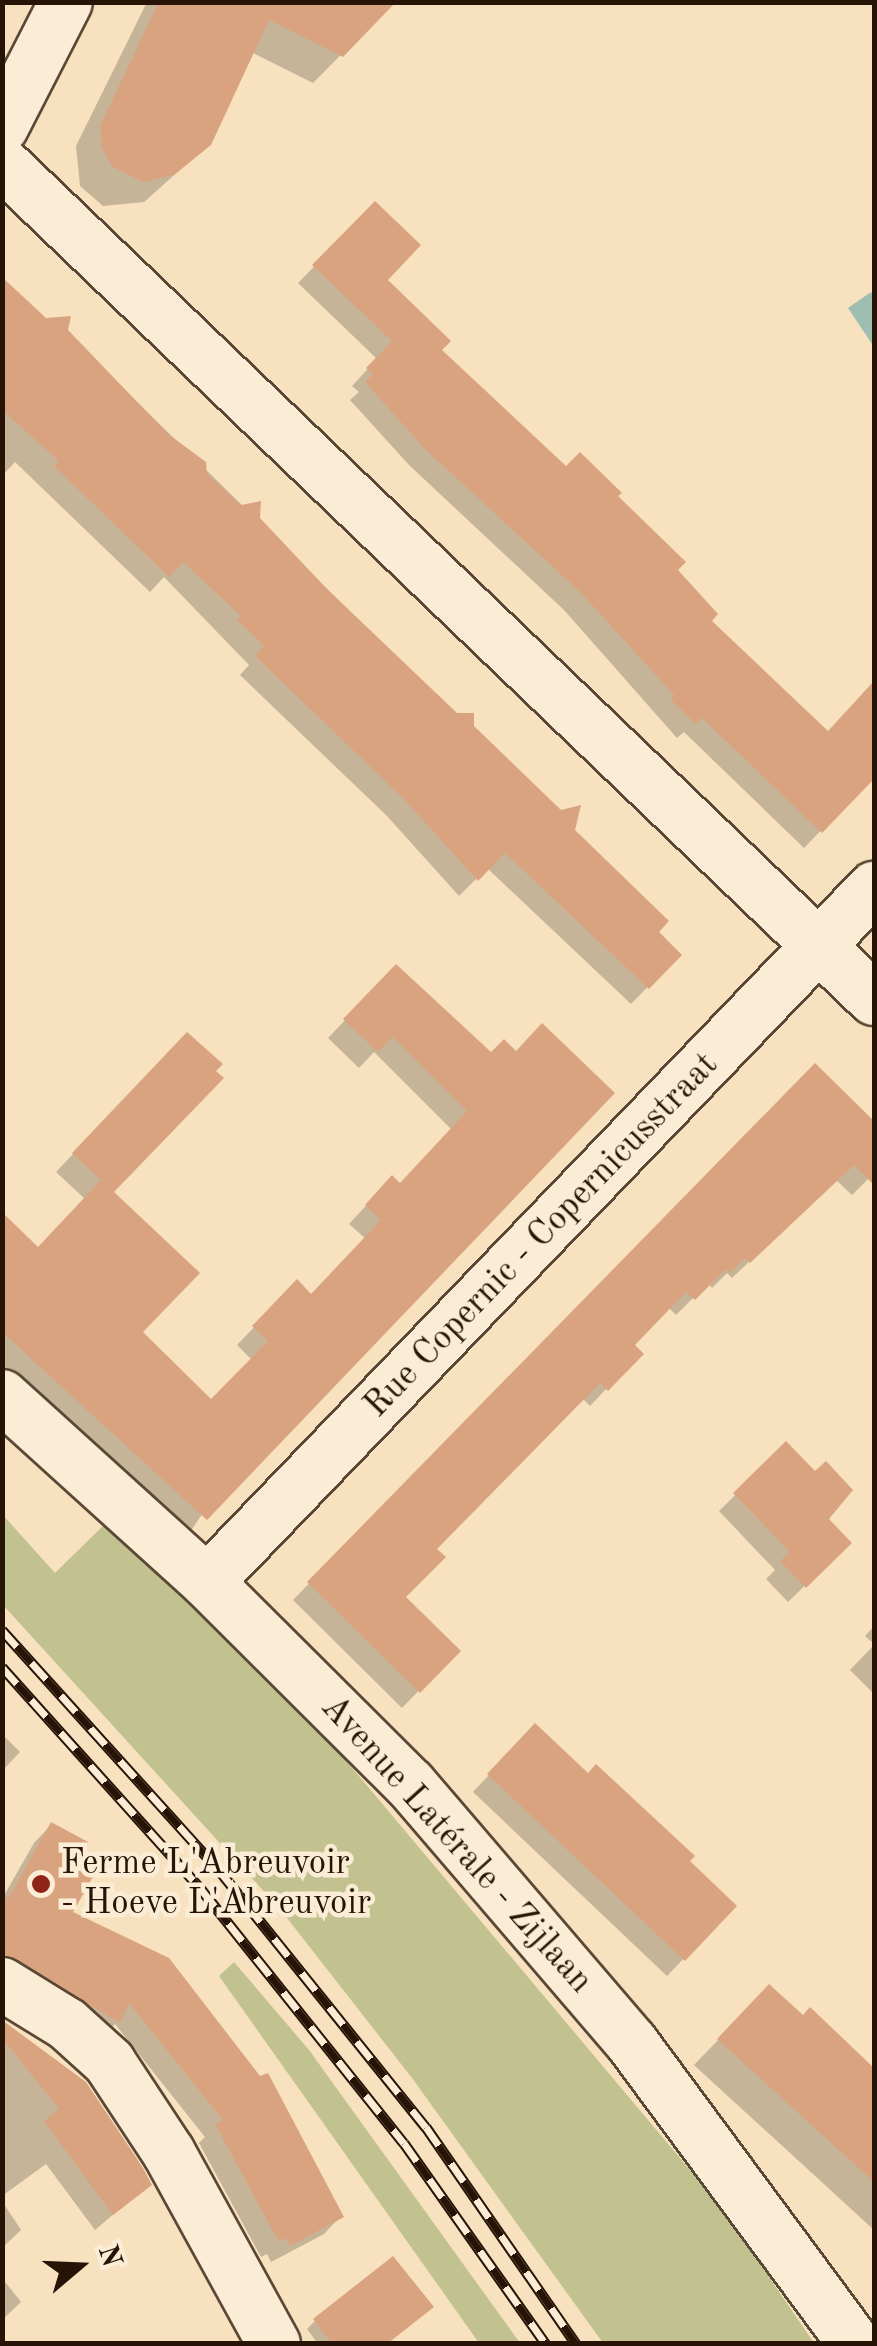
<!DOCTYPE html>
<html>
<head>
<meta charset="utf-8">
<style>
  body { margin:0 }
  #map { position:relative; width:877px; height:2346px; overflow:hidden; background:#f7e1be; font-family:"Old Standard TT",serif }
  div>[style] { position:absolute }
  .green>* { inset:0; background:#c1c28f }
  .water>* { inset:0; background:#9dbeb0 }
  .shadow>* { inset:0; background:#0003 }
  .building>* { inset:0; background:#daa380 }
  .roads { filter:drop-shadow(2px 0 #5b4735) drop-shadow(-2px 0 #5b4735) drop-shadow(0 2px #5b4735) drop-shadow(0 -2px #5b4735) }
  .minor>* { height:52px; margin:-26px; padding:0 26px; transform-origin:26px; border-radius:26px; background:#faecd5 }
  .rail>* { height:11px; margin-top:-5.5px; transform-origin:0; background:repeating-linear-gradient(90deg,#faecd5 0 22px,#271407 0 44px); box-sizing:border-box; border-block:2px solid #271407 }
  .dots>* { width:28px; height:28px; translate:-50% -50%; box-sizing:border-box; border:5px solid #faecd5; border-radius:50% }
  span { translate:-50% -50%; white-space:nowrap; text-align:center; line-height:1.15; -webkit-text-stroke:9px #faecd5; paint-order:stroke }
  .street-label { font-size:35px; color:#271407 }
  .poi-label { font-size:35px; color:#271407 }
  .left { translate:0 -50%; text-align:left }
  .frame { position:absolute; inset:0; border:5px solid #271407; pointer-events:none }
  .north { position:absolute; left:30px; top:2216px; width:100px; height:100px; -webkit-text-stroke:8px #faecd5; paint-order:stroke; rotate:71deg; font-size:28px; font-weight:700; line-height:40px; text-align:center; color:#271407 }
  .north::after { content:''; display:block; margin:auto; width:35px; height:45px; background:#271407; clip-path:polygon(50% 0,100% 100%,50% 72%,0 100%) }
</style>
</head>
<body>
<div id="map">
  <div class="green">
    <div style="clip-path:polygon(2px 1514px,55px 1573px,110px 1519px,327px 1738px,722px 2208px,814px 2343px,603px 2343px,412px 2078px,280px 1909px,3px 1605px)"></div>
    <div style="clip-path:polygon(234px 1962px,309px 2050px,520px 2343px,479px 2343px,219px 1976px)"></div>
  </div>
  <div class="water">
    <div style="clip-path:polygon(871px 292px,874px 297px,874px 347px,848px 308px)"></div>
  </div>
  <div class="shadow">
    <div style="clip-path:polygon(147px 2px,393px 2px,313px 83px,251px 52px,209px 144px,144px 202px,103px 206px,80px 186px,76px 146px)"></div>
    <div style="clip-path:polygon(375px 204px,384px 280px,439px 350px,566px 469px,615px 496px,709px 621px,828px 735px,874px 690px,874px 775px,804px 848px,684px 732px,677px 738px,564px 610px,409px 465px,350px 400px,359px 392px,352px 386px,377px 359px,298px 283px)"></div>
    <div style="clip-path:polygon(2px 280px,45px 321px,65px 331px,573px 831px,679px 955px,631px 1004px,487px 868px,459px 896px,387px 816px,240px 675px,249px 665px,164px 577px,150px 592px,15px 462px,2px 476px)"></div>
    <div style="clip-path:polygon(396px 967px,491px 1056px,516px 1054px,188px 1535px,2px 1364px,2px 1229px,38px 1250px,85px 1199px,56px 1172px,170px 1052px,111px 1192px,139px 1332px,211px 1402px,252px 1360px,237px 1345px,297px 1283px,311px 1297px,366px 1239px,349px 1224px,375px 1196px,399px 1186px,452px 1130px,374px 1052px,359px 1068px,328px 1038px)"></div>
    <div style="clip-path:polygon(815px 1066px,874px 1124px,874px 1173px,852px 1195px,836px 1180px,732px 1278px,727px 1273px,712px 1288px,708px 1283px,676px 1315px,668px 1307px,632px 1345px,606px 1389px,590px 1406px,582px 1398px,434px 1549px,403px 1598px,457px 1651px,402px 1708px,293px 1600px)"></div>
    <div style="clip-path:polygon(786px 1445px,826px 1519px,849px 1543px,788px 1602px,766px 1579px,775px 1570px,719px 1511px)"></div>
    <div style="clip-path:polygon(874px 1626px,874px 1644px,865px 1636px)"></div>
    <div style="clip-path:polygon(874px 1645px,874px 1694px,850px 1670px)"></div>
    <div style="clip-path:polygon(2px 1734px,20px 1752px,2px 1771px)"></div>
    <div style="clip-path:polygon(519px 1743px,686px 1861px,734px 1906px,667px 1976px,473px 1792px)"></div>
    <div style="clip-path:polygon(51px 1825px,73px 1865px,69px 1913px,341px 2216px,324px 2234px,271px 2262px,267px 2254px,261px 2257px,199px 2143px,205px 2137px,115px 2024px,100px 2040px,2px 1978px,2px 1899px,34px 1843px)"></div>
    <div style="clip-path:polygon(810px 2011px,874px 2071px,874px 2230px,694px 2065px,745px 2012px,803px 2018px)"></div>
    <div style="clip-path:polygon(2px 2022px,149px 2184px,95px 2230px,46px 2164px,2px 2196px)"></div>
    <div style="clip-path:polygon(2px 2201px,21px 2230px,2px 2248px)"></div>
    <div style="clip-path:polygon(2px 2278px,21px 2302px,2px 2320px)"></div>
    <div style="clip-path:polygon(315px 2321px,386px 2344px,318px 2344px,307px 2329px)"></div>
  </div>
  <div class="building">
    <div style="clip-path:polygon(159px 2px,396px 2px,343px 57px,269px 20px,211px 145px,174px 175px,143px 182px,113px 167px,102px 148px,100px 126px)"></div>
    <div style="clip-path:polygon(375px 201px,421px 245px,388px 280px,451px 341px,442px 350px,566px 466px,580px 452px,622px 493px,618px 496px,686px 562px,678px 570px,718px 614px,712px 621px,828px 731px,874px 681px,874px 779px,822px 833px,702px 718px,695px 724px,670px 699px,674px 695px,581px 593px,425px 449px,365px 382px,373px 374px,366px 368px,392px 341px,312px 265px)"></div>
    <div style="clip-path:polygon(2px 277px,46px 318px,71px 316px,68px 330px,168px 434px,206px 462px,207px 474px,241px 505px,261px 501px,260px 518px,327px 589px,457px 713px,474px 713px,474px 726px,561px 810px,581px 805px,575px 830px,669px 921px,659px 932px,682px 955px,649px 989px,505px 853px,478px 881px,404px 799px,255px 656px,264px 646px,237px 620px,241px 616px,183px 562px,169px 577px,54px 466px,59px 461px,2px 410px)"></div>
    <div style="clip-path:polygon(396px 964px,491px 1052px,504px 1039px,516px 1051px,542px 1023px,615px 1093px,207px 1520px,2px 1332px,2px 1212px,38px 1247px,101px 1180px,72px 1153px,187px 1032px,223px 1064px,216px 1071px,224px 1078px,114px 1192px,200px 1273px,143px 1332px,211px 1399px,268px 1341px,252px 1326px,297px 1279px,311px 1294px,381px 1220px,365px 1205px,392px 1175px,400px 1183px,467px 1111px,393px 1037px,378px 1052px,343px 1019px)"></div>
    <div style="clip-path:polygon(815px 1063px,874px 1121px,874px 1185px,854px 1165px,750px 1263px,745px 1258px,730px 1273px,726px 1269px,695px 1300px,686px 1292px,635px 1345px,644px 1354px,608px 1391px,600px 1383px,437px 1549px,446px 1557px,406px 1597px,461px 1651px,420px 1693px,307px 1582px)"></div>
    <div style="clip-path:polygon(786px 1441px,815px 1471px,826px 1461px,853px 1490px,829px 1519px,852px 1543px,806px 1588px,780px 1561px,790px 1552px,733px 1493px)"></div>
    <div style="clip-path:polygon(535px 1723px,588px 1773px,596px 1764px,695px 1856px,690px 1861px,737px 1906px,685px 1961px,487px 1774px)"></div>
    <div style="clip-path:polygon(51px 1822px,88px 1842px,76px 1864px,95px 1873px,73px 1912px,169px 1958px,260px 2076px,268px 2073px,344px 2217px,290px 2246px,285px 2238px,279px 2242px,215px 2124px,223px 2120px,129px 2003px,120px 2023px,2px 1954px,2px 1889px,8px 1899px)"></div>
    <div style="clip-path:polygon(769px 1984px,803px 2015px,810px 2007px,874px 2068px,874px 2182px,717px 2039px)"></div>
    <div style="clip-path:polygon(2px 2020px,86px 2082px,143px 2168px,152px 2185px,113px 2215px,44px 2121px,59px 2109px,2px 2038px)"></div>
    <div style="clip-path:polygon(393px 2256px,434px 2307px,387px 2344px,332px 2344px,313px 2319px)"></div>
  </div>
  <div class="roads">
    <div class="minor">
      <div style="left:2px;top:127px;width:140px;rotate:-62.9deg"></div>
      <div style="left:2px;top:163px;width:1208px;rotate:43.79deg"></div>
      <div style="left:2px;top:1396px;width:277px;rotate:42.2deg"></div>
      <div style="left:207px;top:1582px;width:286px;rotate:44.9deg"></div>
      <div style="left:410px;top:1784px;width:341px;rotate:49.4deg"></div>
      <div style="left:632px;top:2043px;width:375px;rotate:53.5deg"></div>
      <div style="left:207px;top:1582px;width:963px;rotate:-46.14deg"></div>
      <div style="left:2px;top:1984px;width:76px;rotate:31.6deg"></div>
      <div style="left:67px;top:2024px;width:57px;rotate:42.1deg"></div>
      <div style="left:109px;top:2062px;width:109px;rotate:56.6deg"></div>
      <div style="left:169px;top:2153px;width:218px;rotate:61.2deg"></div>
    </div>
  </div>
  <div class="rail">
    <div style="left:2px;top:1630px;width:324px;rotate:47.9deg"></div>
    <div style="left:219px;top:1870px;width:330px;rotate:51.2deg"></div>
    <div style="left:426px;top:2127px;width:264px;rotate:55.3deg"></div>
    <div style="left:2px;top:1667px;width:298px;rotate:48.1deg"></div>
    <div style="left:201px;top:1889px;width:325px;rotate:51.4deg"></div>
    <div style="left:404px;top:2143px;width:246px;rotate:54.8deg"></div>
  </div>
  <div class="dots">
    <div style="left:41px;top:1884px;background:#8f2418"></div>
  </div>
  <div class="street-label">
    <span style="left:542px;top:1236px;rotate:-46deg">Rue Copernic - Copernicusstraat</span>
    <span style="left:456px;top:1845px;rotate:48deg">Avenue Latérale - Zijlaan</span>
  </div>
  <div class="poi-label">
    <span class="left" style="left:61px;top:1884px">Ferme L'Abreuvoir<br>- Hoeve L'Abreuvoir</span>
  </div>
  <div class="frame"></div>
  <div class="north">N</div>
</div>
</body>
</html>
